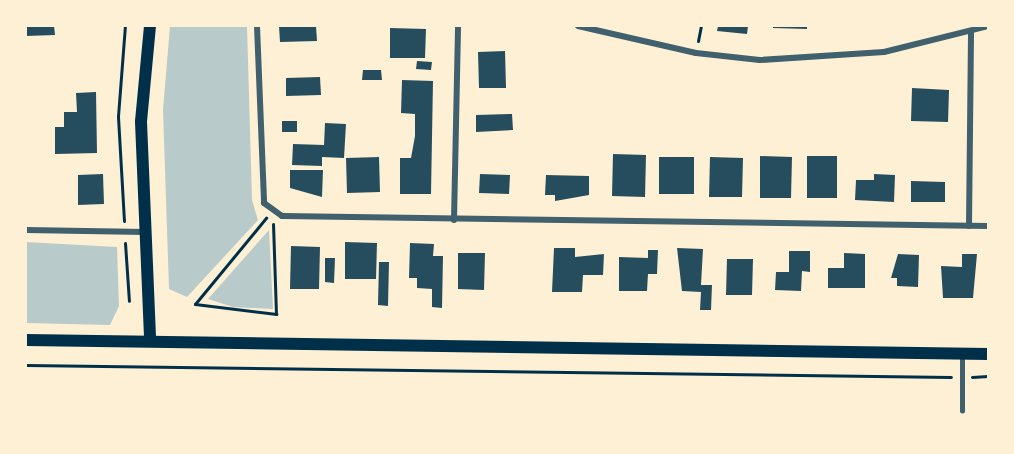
<!DOCTYPE html>
<html>
<head>
<meta charset="utf-8">
<style>
  body { margin:0 }
  #map { position:relative; width:1014px; height:454px; overflow:hidden; background:#fdf0d5; font-family:"Zilla Slab",serif }
  div>[style] { position:absolute }
  .green>* { inset:0; background:#b9caca }
  .building>* { inset:0; background:#264d5e }
  .path>* { height:3px; margin:-1.5px; padding:0 1.5px; transform-origin:1.5px; border-radius:1.5px; background:#003049 }
  .service>* { height:4.5px; margin:-2.25px; padding:0 2.25px; transform-origin:2.25px; border-radius:2.25px; background:#3f606c }
  .minor>* { height:6px; margin:-3px; padding:0 3px; transform-origin:3px; border-radius:3px; background:#3f606c }
  .secondary>* { height:12px; margin:-6px; padding:0 6px; transform-origin:6px; border-radius:6px; background:#003049 }
  span { translate:-50% -50%; white-space:nowrap; text-align:center; line-height:1.15; -webkit-text-stroke:6px #fdf0d5; paint-order:stroke }
  .frame { position:absolute; inset:0; border:27px solid #fdf0d5; pointer-events:none }
</style>
</head>
<body>
<div id="map">
  <div class="green">
    <div style="clip-path:polygon(170px 26px,247px 26px,252px 200px,258px 220px,187px 297px,169px 289px,163px 110px)"></div>
    <div style="clip-path:polygon(269px 230px,273px 309px,233px 307px,208px 299px)"></div>
    <div style="clip-path:polygon(26px 242px,117px 247px,119px 306px,110px 325px,26px 323px)"></div>
  </div>
  <div class="building">
    <div style="clip-path:polygon(26px 26px,54px 26px,55px 35px,26px 36px)"></div>
    <div style="clip-path:polygon(279px 26px,316px 26px,317px 41px,280px 42px)"></div>
    <div style="clip-path:polygon(718px 26px,748px 26px,747px 34px,717px 31px)"></div>
    <div style="clip-path:polygon(773px 26px,807px 26px,807px 29px,773px 28px)"></div>
    <div style="clip-path:polygon(390px 28px,426px 29px,425px 58px,390px 58px)"></div>
    <div style="clip-path:polygon(505px 51px,506px 88px,479px 88px,478px 52px)"></div>
    <div style="clip-path:polygon(417px 61px,432px 62px,431px 70px,416px 69px)"></div>
    <div style="clip-path:polygon(363px 70px,381px 70px,382px 80px,362px 80px)"></div>
    <div style="clip-path:polygon(320px 77px,321px 95px,286px 96px,286px 78px)"></div>
    <div style="clip-path:polygon(402px 80px,433px 81px,431px 194px,400px 194px,400px 158px,411px 158px,415px 136px,415px 114px,401px 113px)"></div>
    <div style="clip-path:polygon(912px 88px,949px 90px,948px 122px,911px 121px)"></div>
    <div style="clip-path:polygon(96px 92px,97px 153px,55px 154px,55px 127px,64px 127px,64px 112px,77px 112px,76px 93px)"></div>
    <div style="clip-path:polygon(512px 114px,513px 130px,476px 132px,476px 115px)"></div>
    <div style="clip-path:polygon(282px 121px,297px 121px,297px 132px,282px 132px)"></div>
    <div style="clip-path:polygon(325px 123px,346px 124px,344px 158px,322px 157px,322px 166px,292px 165px,293px 144px,324px 145px)"></div>
    <div style="clip-path:polygon(613px 154px,646px 155px,645px 197px,612px 196px)"></div>
    <div style="clip-path:polygon(760px 156px,792px 157px,791px 198px,760px 198px)"></div>
    <div style="clip-path:polygon(807px 156px,837px 156px,837px 198px,807px 198px)"></div>
    <div style="clip-path:polygon(379px 157px,380px 192px,347px 193px,346px 158px)"></div>
    <div style="clip-path:polygon(659px 157px,694px 157px,694px 194px,659px 194px)"></div>
    <div style="clip-path:polygon(710px 157px,743px 158px,742px 197px,709px 197px)"></div>
    <div style="clip-path:polygon(290px 170px,323px 170px,322px 197px,290px 188px)"></div>
    <div style="clip-path:polygon(103px 174px,104px 204px,78px 205px,78px 175px)"></div>
    <div style="clip-path:polygon(480px 174px,510px 175px,509px 194px,479px 193px)"></div>
    <div style="clip-path:polygon(874px 174px,895px 175px,894px 202px,855px 200px,856px 180px,874px 180px)"></div>
    <div style="clip-path:polygon(546px 175px,589px 176px,589px 195px,555px 201px,555px 195px,545px 195px)"></div>
    <div style="clip-path:polygon(911px 181px,945px 182px,945px 202px,911px 202px)"></div>
    <div style="clip-path:polygon(345px 242px,377px 243px,376px 279px,345px 279px)"></div>
    <div style="clip-path:polygon(410px 243px,434px 244px,433px 256px,443px 256px,442px 308px,432px 307px,432px 289px,417px 288px,417px 278px,409px 278px)"></div>
    <div style="clip-path:polygon(291px 246px,320px 247px,319px 289px,290px 289px)"></div>
    <div style="clip-path:polygon(554px 248px,575px 248px,575px 257px,604px 254px,603px 275px,583px 275px,582px 292px,552px 292px)"></div>
    <div style="clip-path:polygon(677px 248px,703px 249px,701px 285px,712px 285px,711px 310px,700px 310px,701px 292px,682px 291px)"></div>
    <div style="clip-path:polygon(648px 250px,658px 250px,657px 274px,648px 274px,647px 291px,619px 291px,619px 257px,648px 258px)"></div>
    <div style="clip-path:polygon(789px 251px,810px 251px,810px 272px,802px 271px,801px 291px,775px 290px,776px 272px,789px 272px)"></div>
    <div style="clip-path:polygon(458px 253px,485px 253px,484px 290px,458px 289px)"></div>
    <div style="clip-path:polygon(844px 253px,865px 254px,865px 288px,828px 288px,828px 268px,844px 268px)"></div>
    <div style="clip-path:polygon(898px 254px,919px 255px,918px 287px,897px 286px,897px 278px,891px 278px)"></div>
    <div style="clip-path:polygon(962px 254px,977px 254px,973px 298px,943px 298px,941px 266px,962px 267px)"></div>
    <div style="clip-path:polygon(325px 258px,335px 258px,334px 283px,325px 282px)"></div>
    <div style="clip-path:polygon(727px 259px,753px 259px,752px 295px,726px 295px)"></div>
    <div style="clip-path:polygon(379px 262px,389px 262px,388px 306px,378px 305px)"></div>
  </div>
  <div class="path">
    <div style="left:698px;top:41px;width:15px;rotate:-79deg"></div>
    <div style="left:124px;top:221px;width:105px;rotate:-93.3deg"></div>
    <div style="left:118px;top:116px;width:90px;rotate:-85.6deg"></div>
    <div style="left:125px;top:243px;width:58px;rotate:86.1deg"></div>
    <div style="left:195px;top:304px;width:82px;rotate:7deg"></div>
    <div style="left:276px;top:314px;width:90px;rotate:-91.9deg"></div>
    <div style="left:195px;top:304px;width:112px;rotate:-50.5deg"></div>
    <div style="left:26px;top:365px;width:925px;rotate:0.74deg"></div>
    <div style="left:972px;top:377px;width:16px;rotate:-4deg"></div>
  </div>
  <div class="service">
    <div style="left:962px;top:411px;width:55px;rotate:-90deg"></div>
  </div>
  <div class="minor">
    <div style="left:257px;top:26px;width:177px;rotate:87.7deg"></div>
    <div style="left:264px;top:203px;width:22px;rotate:36deg"></div>
    <div style="left:282px;top:216px;width:706px;rotate:0.81deg"></div>
    <div style="left:578px;top:26px;width:121px;rotate:12.9deg"></div>
    <div style="left:696px;top:53px;width:64px;rotate:6.2deg"></div>
    <div style="left:760px;top:60px;width:124px;rotate:-3.7deg"></div>
    <div style="left:884px;top:52px;width:107px;rotate:-14deg"></div>
    <div style="left:454px;top:220px;width:194px;rotate:-88.8deg"></div>
    <div style="left:969px;top:226px;width:194px;rotate:-89.4deg"></div>
    <div style="left:26px;top:230px;width:119px;rotate:1deg"></div>
  </div>
  <div class="secondary">
    <div style="left:150px;top:26px;width:96px;rotate:95.4deg"></div>
    <div style="left:141px;top:122px;width:219px;rotate:87.6deg"></div>
    <div style="left:26px;top:340px;width:962px;rotate:0.83deg"></div>
  </div>
  <div class="frame"></div>
</div>
</body>
</html>
